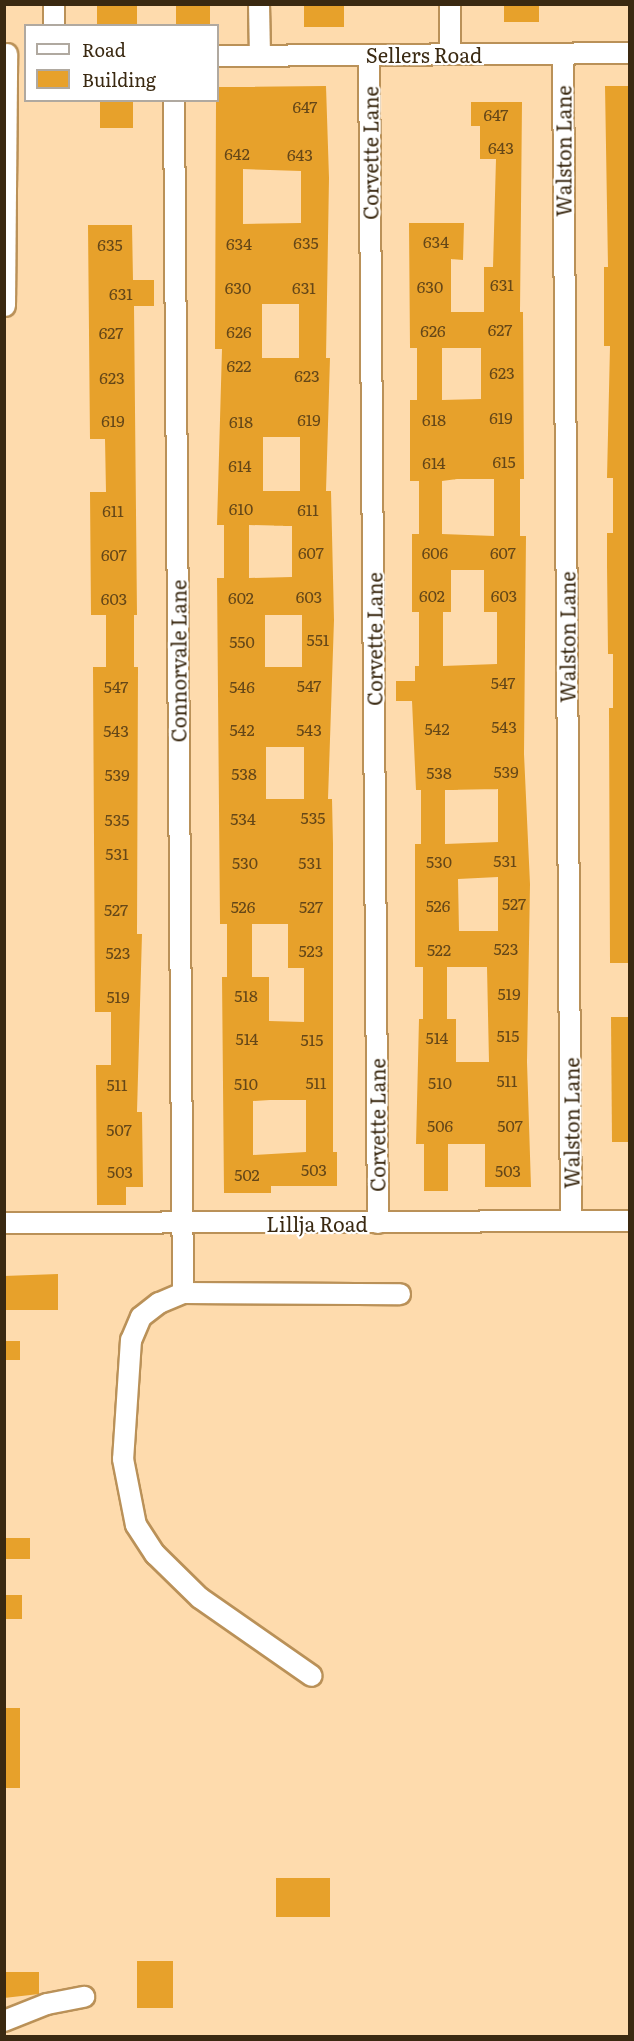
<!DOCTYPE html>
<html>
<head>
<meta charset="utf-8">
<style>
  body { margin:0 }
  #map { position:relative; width:634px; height:2041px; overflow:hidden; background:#fedbad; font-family:Literata,serif }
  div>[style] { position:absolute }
  .building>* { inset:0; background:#e7a12b }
  .roads { filter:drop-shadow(2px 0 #ba9158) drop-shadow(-2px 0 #ba9158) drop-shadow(0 2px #ba9158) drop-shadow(0 -2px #ba9158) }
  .minor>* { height:20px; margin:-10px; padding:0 10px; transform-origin:10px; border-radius:10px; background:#fff }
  span { translate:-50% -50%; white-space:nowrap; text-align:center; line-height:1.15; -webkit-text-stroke:4.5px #fff; paint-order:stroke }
  .number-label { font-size:16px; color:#654718 }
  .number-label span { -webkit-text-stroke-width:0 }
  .street-label { font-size:20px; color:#3a2911 }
  .frame { position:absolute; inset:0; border:6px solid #3a2911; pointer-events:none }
  .legend { position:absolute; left:24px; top:24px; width:195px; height:78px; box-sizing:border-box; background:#fff; border:2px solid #b0a9a0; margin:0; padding:8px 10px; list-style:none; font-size:18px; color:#3a2911 }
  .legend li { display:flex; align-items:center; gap:12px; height:30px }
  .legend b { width:30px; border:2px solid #b0a9a0 }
</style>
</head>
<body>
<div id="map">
  <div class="building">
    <div style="clip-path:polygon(97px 4px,137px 4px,137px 25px,97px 25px)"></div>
    <div style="clip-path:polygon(176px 4px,210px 4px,210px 26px,176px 26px)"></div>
    <div style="clip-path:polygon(304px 4px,344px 4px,344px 27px,304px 27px)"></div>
    <div style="clip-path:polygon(504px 4px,539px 4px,539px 22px,504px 22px)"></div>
    <div style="clip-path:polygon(evenodd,326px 86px,329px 178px,326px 358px,330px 358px,326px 491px,331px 491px,334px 620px,328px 799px,332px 799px,333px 844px,333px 1152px,337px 1152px,337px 1186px,271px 1186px,271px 1193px,224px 1193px,222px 977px,227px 977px,227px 924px,220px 924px,217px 578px,224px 578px,224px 525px,217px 525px,222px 349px,215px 349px,216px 100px,218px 87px,326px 86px,243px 169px,301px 171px,301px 223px,243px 224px,243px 169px,326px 86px,262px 304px,299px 304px,299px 358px,262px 358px,262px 304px,326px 86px,263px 437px,300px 437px,300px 491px,263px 491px,263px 437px,326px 86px,249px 525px,292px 526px,292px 577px,249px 578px,249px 525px,326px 86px,265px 615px,302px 615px,302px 667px,265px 667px,265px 615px,326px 86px,266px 747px,304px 747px,304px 799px,266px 799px,266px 747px,326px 86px,252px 924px,288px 924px,288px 968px,304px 968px,304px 1022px,269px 1021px,269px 977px,252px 977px,252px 924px,326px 86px,270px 1100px,306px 1100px,306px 1152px,253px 1155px,253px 1101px,270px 1100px)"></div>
    <div style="clip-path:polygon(605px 86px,630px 86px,630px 963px,610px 963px,609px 708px,613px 708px,613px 654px,608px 654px,607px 566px,607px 533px,613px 533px,613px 478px,607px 478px,610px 346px,604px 346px,604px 267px,608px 267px)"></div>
    <div style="clip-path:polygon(100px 100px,133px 100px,133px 128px,100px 128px)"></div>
    <div style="clip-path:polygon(evenodd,471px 102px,522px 102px,520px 312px,523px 312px,524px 479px,520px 479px,520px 536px,526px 536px,524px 754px,530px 884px,527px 1062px,531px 1187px,485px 1187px,485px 1144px,448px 1144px,448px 1191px,424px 1191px,424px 1144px,416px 1144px,419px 1019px,423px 1019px,423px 967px,415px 967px,415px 844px,421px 844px,421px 790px,416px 790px,412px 701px,396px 701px,396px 681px,415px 681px,415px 666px,419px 666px,419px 612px,412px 612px,412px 534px,419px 534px,419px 481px,410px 481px,410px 400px,417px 400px,417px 348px,410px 348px,409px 223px,464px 223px,463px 260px,451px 259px,451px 312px,484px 312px,484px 267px,493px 267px,496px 159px,480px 159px,480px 126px,471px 126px,471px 102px,442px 348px,481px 348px,481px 399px,442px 400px,442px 348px,471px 102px,457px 479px,494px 479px,494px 536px,442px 534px,442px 481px,457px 479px,471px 102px,451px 570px,484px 570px,484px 612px,497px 612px,497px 664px,443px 666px,443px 612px,451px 612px,451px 570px,471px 102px,498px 789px,498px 842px,445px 844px,445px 790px,498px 789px,471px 102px,498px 877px,498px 931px,459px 931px,458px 879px,498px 877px,471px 102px,447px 967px,487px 967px,489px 1062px,456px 1062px,456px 1019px,447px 1019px,447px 967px)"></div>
    <div style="clip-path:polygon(88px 225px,132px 225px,133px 280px,154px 280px,154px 306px,134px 306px,137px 615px,134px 615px,134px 667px,138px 667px,137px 934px,142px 934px,137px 1112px,142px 1112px,143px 1187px,126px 1187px,126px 1205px,97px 1205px,96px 1065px,111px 1065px,111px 1012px,95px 1012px,93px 667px,106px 667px,106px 615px,91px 615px,90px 492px,106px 492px,105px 439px,90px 439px)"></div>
    <div style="clip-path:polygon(611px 1017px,630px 1017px,630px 1142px,612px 1142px)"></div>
    <div style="clip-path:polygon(58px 1274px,58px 1310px,4px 1310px,4px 1276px)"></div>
    <div style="clip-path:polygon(5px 1341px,20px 1341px,20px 1360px,5px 1360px)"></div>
    <div style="clip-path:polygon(4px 1538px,30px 1538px,30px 1559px,4px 1559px)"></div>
    <div style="clip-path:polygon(4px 1595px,22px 1595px,22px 1619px,4px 1619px)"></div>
    <div style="clip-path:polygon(4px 1708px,20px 1708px,20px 1788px,4px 1788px)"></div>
    <div style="clip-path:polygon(276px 1878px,330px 1878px,330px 1917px,276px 1917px)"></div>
    <div style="clip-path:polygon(137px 1961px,173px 1961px,173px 2008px,137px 2008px)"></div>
    <div style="clip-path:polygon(4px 1972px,39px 1972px,39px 1994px,4px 1998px)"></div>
  </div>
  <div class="roads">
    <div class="minor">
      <div style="left:54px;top:4px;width:22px;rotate:90deg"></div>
      <div style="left:259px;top:4px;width:51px;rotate:88.9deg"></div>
      <div style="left:450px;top:4px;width:50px;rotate:90deg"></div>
      <div style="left:563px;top:54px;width:1167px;rotate:89.61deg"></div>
      <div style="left:369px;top:55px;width:1168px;rotate:89.56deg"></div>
      <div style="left:218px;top:56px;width:412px;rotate:-0.4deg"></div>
      <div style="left:174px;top:100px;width:1193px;rotate:89.57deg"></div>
      <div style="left:183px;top:1293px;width:217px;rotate:0.3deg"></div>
      <div style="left:5px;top:306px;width:252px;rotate:-89.5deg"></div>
      <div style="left:4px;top:1223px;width:626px;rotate:-0.18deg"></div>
      <div style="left:183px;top:1293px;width:26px;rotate:157deg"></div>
      <div style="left:159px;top:1303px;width:23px;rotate:142deg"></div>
      <div style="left:141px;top:1317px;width:25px;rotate:113deg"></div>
      <div style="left:131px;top:1340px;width:119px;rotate:93.8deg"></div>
      <div style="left:123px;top:1459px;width:67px;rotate:78.9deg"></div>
      <div style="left:136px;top:1525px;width:35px;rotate:57deg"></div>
      <div style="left:155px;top:1554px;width:63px;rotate:44.4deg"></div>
      <div style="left:200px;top:1598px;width:136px;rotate:34.9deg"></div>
      <div style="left:4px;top:2021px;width:46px;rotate:-21.6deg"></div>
      <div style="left:47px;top:2004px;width:38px;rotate:-11deg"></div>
    </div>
  </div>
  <div class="number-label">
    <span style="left:305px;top:106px">647</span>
    <span style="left:496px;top:114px">647</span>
    <span style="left:501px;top:147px">643</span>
    <span style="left:237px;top:153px">642</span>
    <span style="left:300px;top:154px">643</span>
    <span style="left:436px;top:241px">634</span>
    <span style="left:306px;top:242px">635</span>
    <span style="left:239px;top:243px">634</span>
    <span style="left:110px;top:244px">635</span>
    <span style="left:502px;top:284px">631</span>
    <span style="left:430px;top:286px">630</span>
    <span style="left:238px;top:287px">630</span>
    <span style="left:304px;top:287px">631</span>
    <span style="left:121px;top:293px">631</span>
    <span style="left:500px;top:329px">627</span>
    <span style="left:433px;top:330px">626</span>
    <span style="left:239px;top:331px">626</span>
    <span style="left:111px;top:332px">627</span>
    <span style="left:239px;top:365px">622</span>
    <span style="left:502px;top:372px">623</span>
    <span style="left:307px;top:375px">623</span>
    <span style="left:112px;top:377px">623</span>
    <span style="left:501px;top:417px">619</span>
    <span style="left:309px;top:419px">619</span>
    <span style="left:434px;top:419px">618</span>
    <span style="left:113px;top:420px">619</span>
    <span style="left:241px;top:421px">618</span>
    <span style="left:504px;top:461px">615</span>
    <span style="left:434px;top:462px">614</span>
    <span style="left:240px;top:465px">614</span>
    <span style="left:241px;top:508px">610</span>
    <span style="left:308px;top:509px">611</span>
    <span style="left:113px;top:510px">611</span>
    <span style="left:311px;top:552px">607</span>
    <span style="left:435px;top:552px">606</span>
    <span style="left:503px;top:552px">607</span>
    <span style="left:114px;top:554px">607</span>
    <span style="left:432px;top:595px">602</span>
    <span style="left:504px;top:595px">603</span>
    <span style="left:309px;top:596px">603</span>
    <span style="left:241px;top:597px">602</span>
    <span style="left:114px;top:598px">603</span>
    <span style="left:318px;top:639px">551</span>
    <span style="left:242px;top:641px">550</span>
    <span style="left:503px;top:682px">547</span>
    <span style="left:309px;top:685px">547</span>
    <span style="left:116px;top:686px">547</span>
    <span style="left:242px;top:686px">546</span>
    <span style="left:504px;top:726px">543</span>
    <span style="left:437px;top:728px">542</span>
    <span style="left:242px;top:729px">542</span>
    <span style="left:309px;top:729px">543</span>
    <span style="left:116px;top:730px">543</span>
    <span style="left:506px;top:771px">539</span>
    <span style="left:439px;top:772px">538</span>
    <span style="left:244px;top:773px">538</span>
    <span style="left:117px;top:774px">539</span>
    <span style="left:313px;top:817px">535</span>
    <span style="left:243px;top:818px">534</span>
    <span style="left:117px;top:819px">535</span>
    <span style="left:117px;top:853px">531</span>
    <span style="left:505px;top:860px">531</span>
    <span style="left:439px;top:861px">530</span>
    <span style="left:245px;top:862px">530</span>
    <span style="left:310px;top:862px">531</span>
    <span style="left:514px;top:903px">527</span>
    <span style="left:438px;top:905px">526</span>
    <span style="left:243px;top:906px">526</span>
    <span style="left:311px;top:906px">527</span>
    <span style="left:116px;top:909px">527</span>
    <span style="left:506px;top:948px">523</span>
    <span style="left:439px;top:949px">522</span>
    <span style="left:311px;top:950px">523</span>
    <span style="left:118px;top:952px">523</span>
    <span style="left:509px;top:993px">519</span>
    <span style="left:246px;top:995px">518</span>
    <span style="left:118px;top:996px">519</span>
    <span style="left:508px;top:1035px">515</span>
    <span style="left:437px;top:1037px">514</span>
    <span style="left:247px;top:1038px">514</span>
    <span style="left:312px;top:1039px">515</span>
    <span style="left:507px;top:1080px">511</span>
    <span style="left:316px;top:1082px">511</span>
    <span style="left:440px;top:1082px">510</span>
    <span style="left:246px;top:1083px">510</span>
    <span style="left:117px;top:1084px">511</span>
    <span style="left:440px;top:1125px">506</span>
    <span style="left:510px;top:1125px">507</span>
    <span style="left:119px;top:1129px">507</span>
    <span style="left:314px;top:1169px">503</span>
    <span style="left:508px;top:1170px">503</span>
    <span style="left:120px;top:1171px">503</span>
    <span style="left:247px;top:1174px">502</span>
  </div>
  <div class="street-label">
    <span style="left:424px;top:54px">Sellers Road</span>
    <span style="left:563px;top:151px;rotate:-90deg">Walston Lane</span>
    <span style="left:370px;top:153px;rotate:-90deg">Corvette Lane</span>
    <span style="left:567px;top:637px;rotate:-90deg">Walston Lane</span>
    <span style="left:374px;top:639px;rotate:-90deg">Corvette Lane</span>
    <span style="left:178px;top:661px;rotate:-90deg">Connorvale Lane</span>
    <span style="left:571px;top:1123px;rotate:-90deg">Walston Lane</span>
    <span style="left:377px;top:1125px;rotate:-90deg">Corvette Lane</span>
    <span style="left:317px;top:1223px">Lillja Road</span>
  </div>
  <div class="frame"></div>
  <ul class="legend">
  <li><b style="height:8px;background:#fff"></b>Road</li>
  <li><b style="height:16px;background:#e7a12b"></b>Building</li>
  </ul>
</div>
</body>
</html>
